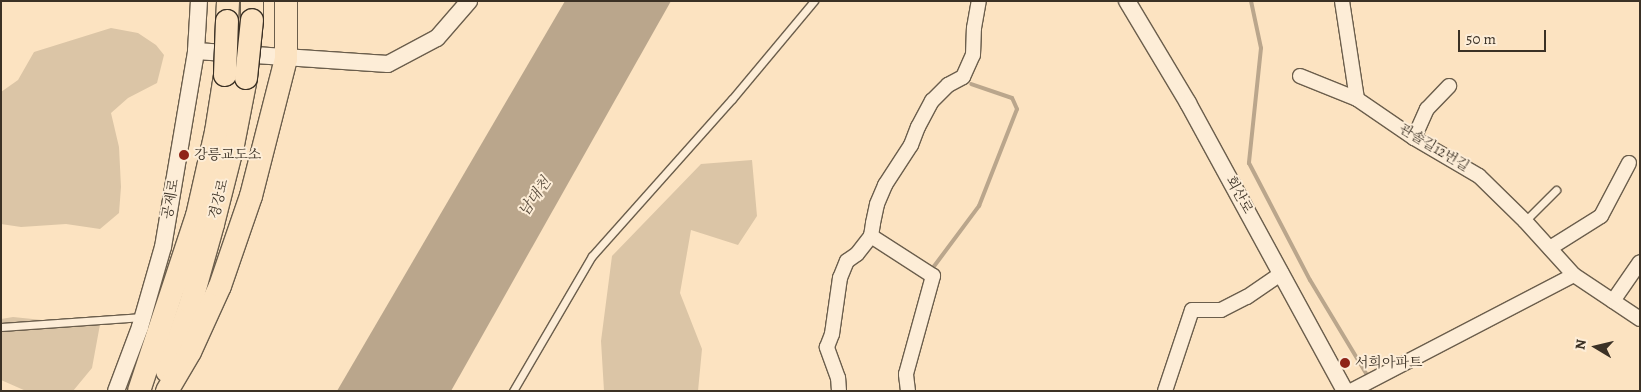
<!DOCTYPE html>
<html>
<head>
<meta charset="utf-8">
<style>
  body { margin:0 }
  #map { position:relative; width:1641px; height:392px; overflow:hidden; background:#fce3c1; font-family:Alegreya,"Noto Serif KR",serif }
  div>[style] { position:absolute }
  .green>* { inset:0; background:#dbc5a6 }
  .water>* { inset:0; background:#baa68c }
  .stream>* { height:4px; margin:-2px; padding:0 2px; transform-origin:2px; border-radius:2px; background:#baa68c }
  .roads { filter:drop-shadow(1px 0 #6b5e4c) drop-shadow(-1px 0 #6b5e4c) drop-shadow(0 1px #6b5e4c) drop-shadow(0 -1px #6b5e4c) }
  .service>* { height:7px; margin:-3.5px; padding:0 3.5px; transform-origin:3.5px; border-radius:3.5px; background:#fdedd7 }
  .minor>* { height:14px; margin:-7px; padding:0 7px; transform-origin:7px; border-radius:7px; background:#fdedd7 }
  .tertiary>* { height:16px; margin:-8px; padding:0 8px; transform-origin:8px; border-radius:8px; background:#fdedd7 }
  .trunk>* { height:22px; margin:-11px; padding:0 11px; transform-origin:11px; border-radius:11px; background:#fce3c1 }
  .bridges { filter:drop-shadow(1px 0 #3b3125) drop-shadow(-1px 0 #3b3125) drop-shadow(0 1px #3b3125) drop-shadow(0 -1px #3b3125) }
  .trunk-bridge>* { height:22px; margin:-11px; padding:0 11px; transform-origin:11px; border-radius:11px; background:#fce3c1 }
  .dots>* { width:14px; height:14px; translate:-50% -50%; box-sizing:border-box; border:2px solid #fdedd7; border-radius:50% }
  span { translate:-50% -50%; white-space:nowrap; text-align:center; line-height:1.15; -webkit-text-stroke:4px #fdedd7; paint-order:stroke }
  .street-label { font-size:14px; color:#3b3125 }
  .poi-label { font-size:14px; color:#3b3125 }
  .left { translate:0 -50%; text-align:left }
  .water-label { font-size:15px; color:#5b4e3f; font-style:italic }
  .frame { position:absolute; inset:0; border:2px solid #3b3125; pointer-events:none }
  .north { position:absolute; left:1571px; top:322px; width:50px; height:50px; -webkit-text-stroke:4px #fdedd7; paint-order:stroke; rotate:279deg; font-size:14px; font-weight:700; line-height:20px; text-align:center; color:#3b3125 }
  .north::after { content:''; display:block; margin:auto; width:18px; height:22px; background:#3b3125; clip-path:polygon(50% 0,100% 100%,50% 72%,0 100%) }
  .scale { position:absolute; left:1458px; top:30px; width:88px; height:22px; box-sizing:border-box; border:2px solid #3b3125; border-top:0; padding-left:6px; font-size:15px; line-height:18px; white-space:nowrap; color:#3b3125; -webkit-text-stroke:4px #fdedd7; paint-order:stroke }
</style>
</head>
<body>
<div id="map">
  <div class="green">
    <div style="clip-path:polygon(111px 28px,138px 33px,156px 45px,164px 55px,157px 83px,128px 98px,111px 113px,119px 147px,121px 187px,119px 213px,100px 229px,66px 224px,21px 227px,1px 224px,1px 92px,18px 80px,34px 52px)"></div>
    <div style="clip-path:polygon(752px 160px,757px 216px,738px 245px,691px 230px,680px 293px,702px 349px,698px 391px,604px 391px,601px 341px,612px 256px,701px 164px)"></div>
    <div style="clip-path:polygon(13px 317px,52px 321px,101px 319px,92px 368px,73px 391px,26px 391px,1px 380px,1px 319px)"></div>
  </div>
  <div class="water">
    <div style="clip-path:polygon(565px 1px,671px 1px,451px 391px,337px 391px)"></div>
  </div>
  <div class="stream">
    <div style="left:1251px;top:1px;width:48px;rotate:78deg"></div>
    <div style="left:1261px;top:48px;width:116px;rotate:96deg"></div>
    <div style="left:1249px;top:163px;width:132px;rotate:62.5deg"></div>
    <div style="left:1310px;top:280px;width:114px;rotate:59deg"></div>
    <div style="left:932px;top:269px;width:79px;rotate:-53.3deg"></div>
    <div style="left:979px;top:206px;width:104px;rotate:-68.6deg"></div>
    <div style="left:1017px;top:109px;width:12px;rotate:-114deg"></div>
    <div style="left:1012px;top:98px;width:43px;rotate:-161.1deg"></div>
  </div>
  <div class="roads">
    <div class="service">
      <div style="left:1525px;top:221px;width:44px;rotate:-45deg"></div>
      <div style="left:1px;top:327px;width:142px;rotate:-4deg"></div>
      <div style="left:513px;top:391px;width:156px;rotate:-59.7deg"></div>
      <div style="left:592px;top:256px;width:210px;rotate:-48.3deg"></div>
      <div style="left:732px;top:99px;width:128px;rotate:-50.1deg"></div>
    </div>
    <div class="minor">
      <div style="left:1342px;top:1px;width:99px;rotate:81.3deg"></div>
      <div style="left:1357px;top:99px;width:69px;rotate:34.4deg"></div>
      <div style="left:1414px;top:138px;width:75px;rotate:30.3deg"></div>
      <div style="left:1479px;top:176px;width:64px;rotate:44.4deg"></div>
      <div style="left:1525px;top:221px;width:73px;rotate:47.8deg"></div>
      <div style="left:1574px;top:275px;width:79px;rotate:33.7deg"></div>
      <div style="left:1300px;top:76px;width:61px;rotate:22deg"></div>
      <div style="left:1414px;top:138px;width:32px;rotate:-66deg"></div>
      <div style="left:1427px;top:109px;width:32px;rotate:-46deg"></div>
      <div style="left:1550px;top:248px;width:60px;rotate:-32.1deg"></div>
      <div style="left:1601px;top:216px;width:60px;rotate:-62.2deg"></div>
      <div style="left:1613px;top:301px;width:47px;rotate:-55.3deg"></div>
      <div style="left:839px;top:391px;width:13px;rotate:-94deg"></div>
      <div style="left:838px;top:378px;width:33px;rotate:-110deg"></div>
      <div style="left:827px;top:347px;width:14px;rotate:-69deg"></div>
      <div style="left:832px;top:334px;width:57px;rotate:-81.9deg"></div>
      <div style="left:840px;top:278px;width:18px;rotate:-68deg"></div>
      <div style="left:847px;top:261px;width:12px;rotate:-35deg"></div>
      <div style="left:857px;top:254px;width:23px;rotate:-52deg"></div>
      <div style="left:908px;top:391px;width:17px;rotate:-97deg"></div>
      <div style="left:906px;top:374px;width:102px;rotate:-74.6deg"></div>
      <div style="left:933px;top:276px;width:74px;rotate:-147.2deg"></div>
      <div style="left:871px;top:236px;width:13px;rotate:-81deg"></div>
      <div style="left:873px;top:223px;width:19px;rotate:-78deg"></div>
      <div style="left:877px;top:204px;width:21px;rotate:-67deg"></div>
      <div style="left:885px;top:185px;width:48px;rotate:-57deg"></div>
      <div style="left:911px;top:145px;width:19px;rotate:-69deg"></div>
      <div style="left:918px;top:127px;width:30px;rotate:-62deg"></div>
      <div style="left:932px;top:101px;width:23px;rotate:-45deg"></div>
      <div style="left:948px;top:85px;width:17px;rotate:-28deg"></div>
      <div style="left:963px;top:77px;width:24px;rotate:-66deg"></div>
      <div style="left:973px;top:55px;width:27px;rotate:-88deg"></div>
      <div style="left:974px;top:28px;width:27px;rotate:-80deg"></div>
      <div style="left:1165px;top:391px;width:85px;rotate:-71.6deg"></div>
      <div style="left:1192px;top:310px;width:29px"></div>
      <div style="left:1221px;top:310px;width:29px;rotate:-27deg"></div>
      <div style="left:1247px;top:297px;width:42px;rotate:-34.4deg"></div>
      <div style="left:1351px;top:391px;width:251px;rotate:-27.5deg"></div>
    </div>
    <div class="tertiary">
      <div style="left:1127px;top:1px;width:119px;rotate:59.1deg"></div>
      <div style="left:1188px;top:103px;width:328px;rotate:61.4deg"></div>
      <div style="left:196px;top:51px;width:192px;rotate:3.9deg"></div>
      <div style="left:388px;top:64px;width:55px;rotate:-28deg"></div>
      <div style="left:437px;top:38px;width:49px;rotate:-49.1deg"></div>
      <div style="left:116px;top:391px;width:68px;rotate:-69.4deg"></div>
      <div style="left:140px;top:327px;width:83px;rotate:-74deg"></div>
      <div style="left:163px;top:247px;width:199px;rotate:-80.4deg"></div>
      <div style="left:196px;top:51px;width:50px;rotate:-86.6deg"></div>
    </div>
    <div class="trunk">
      <div style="left:252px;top:1px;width:19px;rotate:90deg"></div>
      <div style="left:227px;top:21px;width:20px;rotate:-87deg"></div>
      <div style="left:167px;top:371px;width:72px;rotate:-70.6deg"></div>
      <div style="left:191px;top:303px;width:82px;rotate:-74.4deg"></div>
      <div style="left:213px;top:224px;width:81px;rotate:-75.8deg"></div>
      <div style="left:233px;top:145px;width:68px;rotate:-79deg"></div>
      <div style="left:139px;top:391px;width:184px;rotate:-71.7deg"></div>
      <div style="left:197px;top:216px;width:86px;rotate:-77.3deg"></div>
      <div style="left:216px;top:132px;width:58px;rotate:-81deg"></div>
      <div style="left:167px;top:391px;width:45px;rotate:-59.5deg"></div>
      <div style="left:190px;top:352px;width:72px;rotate:-65.6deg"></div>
      <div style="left:220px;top:286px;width:95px;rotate:-71deg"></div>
      <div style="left:251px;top:196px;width:141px;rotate:-75.7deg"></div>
      <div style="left:286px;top:59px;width:58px;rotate:-90deg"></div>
    </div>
  </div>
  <div class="bridges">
    <div class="trunk-bridge">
      <div style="left:225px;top:75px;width:54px;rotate:-87.9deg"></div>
      <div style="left:246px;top:78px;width:58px;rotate:-84.1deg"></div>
    </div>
  </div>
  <div class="dots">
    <div style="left:184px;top:155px;background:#8f2418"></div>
    <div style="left:1345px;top:363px;background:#8f2418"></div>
  </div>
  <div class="street-label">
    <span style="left:1434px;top:148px;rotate:31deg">관솔길12번길</span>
    <span style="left:1239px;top:195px;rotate:61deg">회산로</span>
    <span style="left:171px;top:199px;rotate:-80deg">공제로</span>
    <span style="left:219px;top:199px;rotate:-76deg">경강로</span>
  </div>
  <div class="poi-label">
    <span class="left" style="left:194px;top:155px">강릉교도소</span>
    <span class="left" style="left:1355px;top:363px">서희아파트</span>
  </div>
  <div class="water-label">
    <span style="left:535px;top:197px;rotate:-55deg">남대천</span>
  </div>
  <div class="frame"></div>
  <div class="north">N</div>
  <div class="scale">50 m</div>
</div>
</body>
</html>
